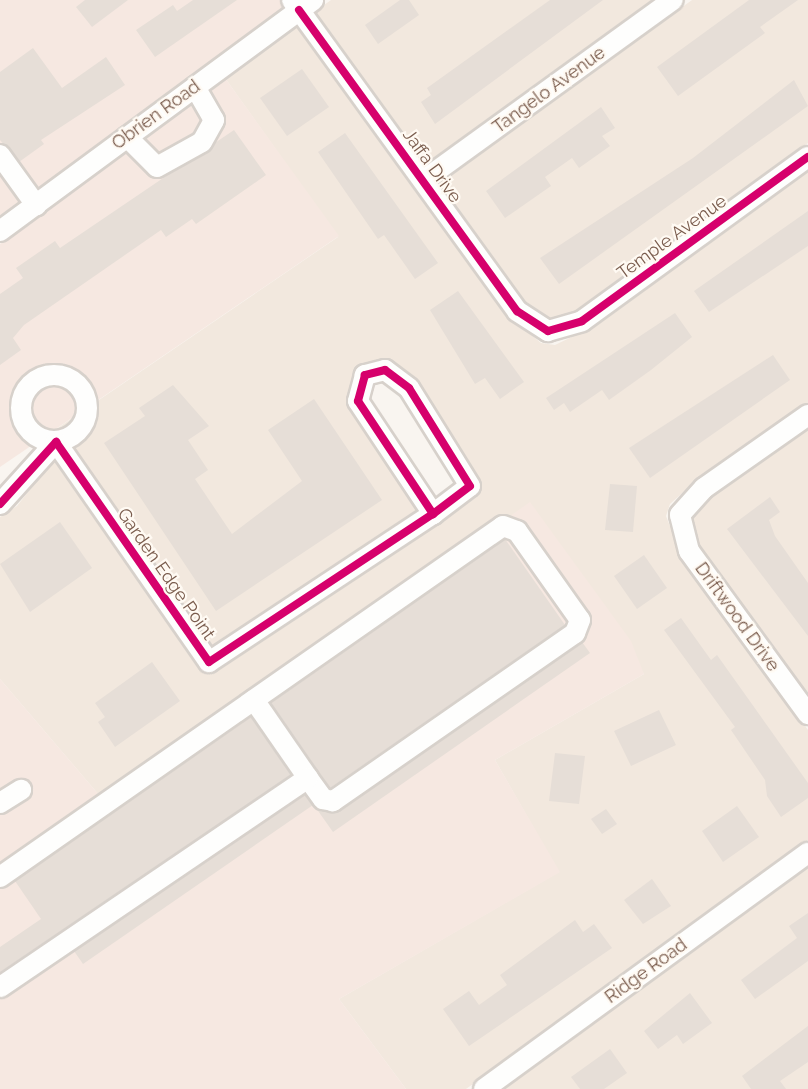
<!DOCTYPE html>
<html>
<head>
<meta charset="utf-8">
<style>
  body { margin:0 }
  #map { position:relative; width:808px; height:1089px; overflow:hidden; background:#f9f5f0; font-family:Raleway,sans-serif }
  div>[style] { position:absolute }
  .residential>* { inset:0; background:#f2e8de }
  .commercial>* { inset:0; background:#f6e8e1 }
  .building>* { inset:0; background:#e6ded7 }
  .roads { filter:drop-shadow(2px 0 #d7d1cb) drop-shadow(-2px 0 #d7d1cb) drop-shadow(0 2px #d7d1cb) drop-shadow(0 -2px #d7d1cb) }
  .minor>* { height:20px; margin:-10px; padding:0 10px; transform-origin:10px; border-radius:10px; background:#fefefd }
  .minor>.ring { margin:-10px; padding:0; box-sizing:content-box; background:none; border:20px solid #fefefd; border-radius:50% }
  .cycleway>* { height:8px; margin:-4px; padding:0 4px; transform-origin:4px; border-radius:4px; background:#d6006c }
  span { translate:-50% -50%; white-space:nowrap; text-align:center; line-height:1.15; -webkit-text-stroke:4.5px #fffaf3; paint-order:stroke }
  .street-label { font-size:18px; color:#7a5c4d }
</style>
</head>
<body>
<div id="map">
  <div class="residential">
    <div style="clip-path:polygon(331px 0,655px 0,425px 166px,313px 13px)"></div>
    <div style="clip-path:polygon(692px 0,808px 0,808px 143px,576px 311px,549px 321px,524px 304px,438px 183px)"></div>
    <div style="clip-path:polygon(298px 24px,509px 316px,541px 343px,555px 345px,588px 329px,808px 170px,808px 404px,697px 480px,670px 504px,666px 516px,682px 557px,808px 730px,808px 840px,466px 1089px,406px 1089px,339px 999px,559px 872px,495px 760px,644px 674px,530px 503px,105px 802px,0 679px,0 517px,17px 506px,55px 458px,202px 667px,215px 670px,476px 495px,478px 481px,390px 362px,361px 365px,355px 371px,350px 407px,419px 510px,211px 648px,64px 436px,49px 434px,338px 237px,225px 78px)"></div>
    <div style="clip-path:polygon(808px 428px,808px 698px,698px 547px,690px 519px,710px 497px)"></div>
    <div style="clip-path:polygon(808px 866px,808px 1089px,503px 1089px)"></div>
  </div>
  <div class="commercial">
    <div style="clip-path:polygon(0 0,295px 0,0 218px)"></div>
    <div style="clip-path:polygon(225px 78px,339px 236px,0 467px,0 244px)"></div>
    <div style="clip-path:polygon(530px 502px,631px 641px,644px 674px,495px 760px,560px 872px,339px 999px,406px 1089px,0 1089px,0 679px,105px 802px)"></div>
  </div>
  <div class="building">
    <div style="clip-path:polygon(85px 0,128px 0,92px 27px,76px 7px)"></div>
    <div style="clip-path:polygon(193px 0,237px 0,155px 57px,136px 30px,173px 5px,177px 11px)"></div>
    <div style="clip-path:polygon(400px 0,409px 0,419px 15px,378px 44px,365px 25px)"></div>
    <div style="clip-path:polygon(550px 0,603px 0,435px 124px,421px 102px,431px 95px,427px 88px)"></div>
    <div style="clip-path:polygon(749px 0,798px 0,760px 27px,765px 33px,678px 96px,657px 67px)"></div>
    <div style="clip-path:polygon(33px 48px,62px 88px,106px 57px,125px 85px,41px 140px,44px 144px,19px 162px,0 140px,0 72px)"></div>
    <div style="clip-path:polygon(302px 69px,329px 107px,287px 136px,260px 98px)"></div>
    <div style="clip-path:polygon(794px 80px,808px 106px,559px 284px,540px 258px,693px 158px)"></div>
    <div style="clip-path:polygon(601px 107px,615px 128px,602px 136px,610px 146px,579px 168px,572px 158px,545px 177px,551px 186px,505px 218px,486px 191px)"></div>
    <div style="clip-path:polygon(234px 130px,266px 175px,196px 224px,192px 219px,166px 237px,161px 230px,24px 325px,13px 338px,21px 350px,0 365px,0 294px,23px 278px,16px 268px,55px 241px,60px 248px)"></div>
    <div style="clip-path:polygon(345px 133px,438px 263px,415px 279px,384px 235px,378px 239px,318px 152px)"></div>
    <div style="clip-path:polygon(808px 211px,808px 246px,709px 312px,694px 291px)"></div>
    <div style="clip-path:polygon(458px 291px,524px 382px,500px 399px,485px 378px,475px 384px,430px 310px)"></div>
    <div style="clip-path:polygon(675px 313px,692px 337px,651px 370px,609px 400px,602px 390px,570px 412px,564px 403px,554px 410px,546px 398px)"></div>
    <div style="clip-path:polygon(773px 355px,790px 380px,650px 478px,629px 448px)"></div>
    <div style="clip-path:polygon(173px 385px,209px 426px,188px 440px,208px 470px,195px 479px,232px 534px,302px 481px,268px 430px,314px 399px,382px 500px,216px 611px,104px 443px,145px 416px,139px 408px)"></div>
    <div style="clip-path:polygon(610px 484px,637px 486px,633px 532px,605px 530px)"></div>
    <div style="clip-path:polygon(770px 497px,780px 512px,769px 520px,775px 536px,808px 583px,808px 636px,727px 529px)"></div>
    <div style="clip-path:polygon(60px 522px,92px 568px,30px 612px,0 564px)"></div>
    <div style="clip-path:polygon(505px 539px,565px 625px,330px 788px,271px 703px)"></div>
    <div style="clip-path:polygon(644px 555px,667px 588px,637px 609px,614px 576px)"></div>
    <div style="clip-path:polygon(681px 618px,711px 660px,717px 655px,808px 783px,808px 798px,781px 817px,767px 796px,765px 780px,731px 730px,735px 727px,664px 630px)"></div>
    <div style="clip-path:polygon(582px 642px,590px 653px,333px 832px,316px 808px,340px 811px)"></div>
    <div style="clip-path:polygon(152px 662px,180px 701px,115px 747px,98px 722px,105px 717px,95px 703px)"></div>
    <div style="clip-path:polygon(659px 710px,676px 745px,631px 766px,614px 731px)"></div>
    <div style="clip-path:polygon(251px 717px,291px 775px,0 972px,0 947px,41px 919px,15px 881px)"></div>
    <div style="clip-path:polygon(555px 753px,585px 756px,579px 804px,549px 801px)"></div>
    <div style="clip-path:polygon(305px 795px,313px 805px,83px 964px,74px 951px)"></div>
    <div style="clip-path:polygon(737px 806px,759px 837px,723px 862px,702px 831px)"></div>
    <div style="clip-path:polygon(606px 809px,617px 824px,602px 834px,591px 819px)"></div>
    <div style="clip-path:polygon(652px 879px,671px 906px,643px 924px,624px 900px)"></div>
    <div style="clip-path:polygon(808px 913px,808px 961px,755px 999px,741px 980px,797px 938px,789px 926px)"></div>
    <div style="clip-path:polygon(575px 920px,583px 932px,594px 924px,612px 948px,469px 1046px,443px 1009px,469px 991px,479px 1005px,507px 985px,500px 975px)"></div>
    <div style="clip-path:polygon(690px 993px,712px 1023px,683px 1044px,677px 1035px,658px 1049px,644px 1031px)"></div>
    <div style="clip-path:polygon(808px 1026px,808px 1062px,780px 1081px,786px 1089px,751px 1089px,742px 1076px)"></div>
    <div style="clip-path:polygon(610px 1049px,627px 1073px,604px 1089px,580px 1089px,571px 1077px)"></div>
  </div>
  <div class="roads">
    <div class="minor">
      <div style="left:292px;top:0;width:384px;rotate:54.1deg"></div>
      <div style="left:517px;top:311px;width:37px;rotate:33deg"></div>
      <div style="left:548px;top:331px;width:35px;rotate:-16deg"></div>
      <div style="left:582px;top:321px;width:279px;rotate:-36deg"></div>
      <div style="left:127px;top:137px;width:42px;rotate:45deg"></div>
      <div style="left:157px;top:167px;width:51px;rotate:-29.1deg"></div>
      <div style="left:202px;top:142px;width:25px;rotate:-61deg"></div>
      <div style="left:214px;top:120px;width:38px;rotate:-120deg"></div>
      <div style="left:0;top:155px;width:62px;rotate:54.2deg"></div>
      <div style="left:424px;top:180px;width:307px;rotate:-35.9deg"></div>
      <div style="left:0;top:231px;width:389px;rotate:-36.4deg"></div>
      <div class="ring" style="left:21px;top:375px;width:46px;height:46px"></div>
      <div style="left:808px;top:415px;width:127px;rotate:144.9deg"></div>
      <div style="left:704px;top:488px;width:36px;rotate:132deg"></div>
      <div style="left:680px;top:515px;width:37px;rotate:76deg"></div>
      <div style="left:689px;top:551px;width:202px;rotate:53.9deg"></div>
      <div style="left:0;top:504px;width:84px;rotate:-47.9deg"></div>
      <div style="left:56px;top:442px;width:268px;rotate:55.2deg"></div>
      <div style="left:209px;top:662px;width:268px;rotate:-33.5deg"></div>
      <div style="left:433px;top:514px;width:46px;rotate:-37.1deg"></div>
      <div style="left:470px;top:486px;width:115px;rotate:-121.9deg"></div>
      <div style="left:409px;top:388px;width:30px;rotate:-143deg"></div>
      <div style="left:385px;top:370px;width:21px;rotate:166deg"></div>
      <div style="left:365px;top:375px;width:27px;rotate:105deg"></div>
      <div style="left:358px;top:401px;width:136px;rotate:56.4deg"></div>
      <div style="left:254px;top:700px;width:95px;rotate:55.3deg"></div>
      <div style="left:0;top:803px;width:25px;rotate:-32deg"></div>
      <div style="left:0;top:877px;width:613px;rotate:-34.91deg"></div>
      <div style="left:503px;top:526px;width:15px;rotate:20deg"></div>
      <div style="left:517px;top:531px;width:109px;rotate:54.7deg"></div>
      <div style="left:580px;top:620px;width:14px;rotate:111deg"></div>
      <div style="left:575px;top:633px;width:295px;rotate:145.2deg"></div>
      <div style="left:333px;top:801px;width:10px;rotate:-169deg"></div>
      <div style="left:323px;top:799px;width:26px;rotate:-126deg"></div>
      <div style="left:308px;top:778px;width:372px;rotate:145.8deg"></div>
      <div style="left:484px;top:1089px;width:401px;rotate:-36.1deg"></div>
    </div>
  </div>
  <div class="cycleway">
    <div style="left:299px;top:10px;width:372px;rotate:54.1deg"></div>
    <div style="left:517px;top:311px;width:37px;rotate:33deg"></div>
    <div style="left:548px;top:331px;width:35px;rotate:-16deg"></div>
    <div style="left:582px;top:321px;width:279px;rotate:-36deg"></div>
    <div style="left:0;top:504px;width:84px;rotate:-47.9deg"></div>
    <div style="left:56px;top:442px;width:268px;rotate:55.2deg"></div>
    <div style="left:209px;top:662px;width:268px;rotate:-33.5deg"></div>
    <div style="left:433px;top:514px;width:46px;rotate:-37.1deg"></div>
    <div style="left:470px;top:486px;width:115px;rotate:-121.9deg"></div>
    <div style="left:409px;top:388px;width:30px;rotate:-143deg"></div>
    <div style="left:385px;top:370px;width:21px;rotate:166deg"></div>
    <div style="left:365px;top:375px;width:27px;rotate:105deg"></div>
    <div style="left:358px;top:401px;width:136px;rotate:56.4deg"></div>
  </div>
  <div class="street-label">
    <span style="left:549px;top:90px;rotate:-36deg">Tangelo Avenue</span>
    <span style="left:156px;top:115px;rotate:-36deg">Obrien Road</span>
    <span style="left:432px;top:166px;rotate:54deg">Jaffa Drive</span>
    <span style="left:672px;top:237px;rotate:-36deg">Temple Avenue</span>
    <span style="left:166px;top:574px;rotate:55deg">Garden Edge Point</span>
    <span style="left:737px;top:617px;rotate:54deg">Driftwood Drive</span>
    <span style="left:646px;top:971px;rotate:-36deg">Ridge Road</span>
  </div>
</div>
</body>
</html>
